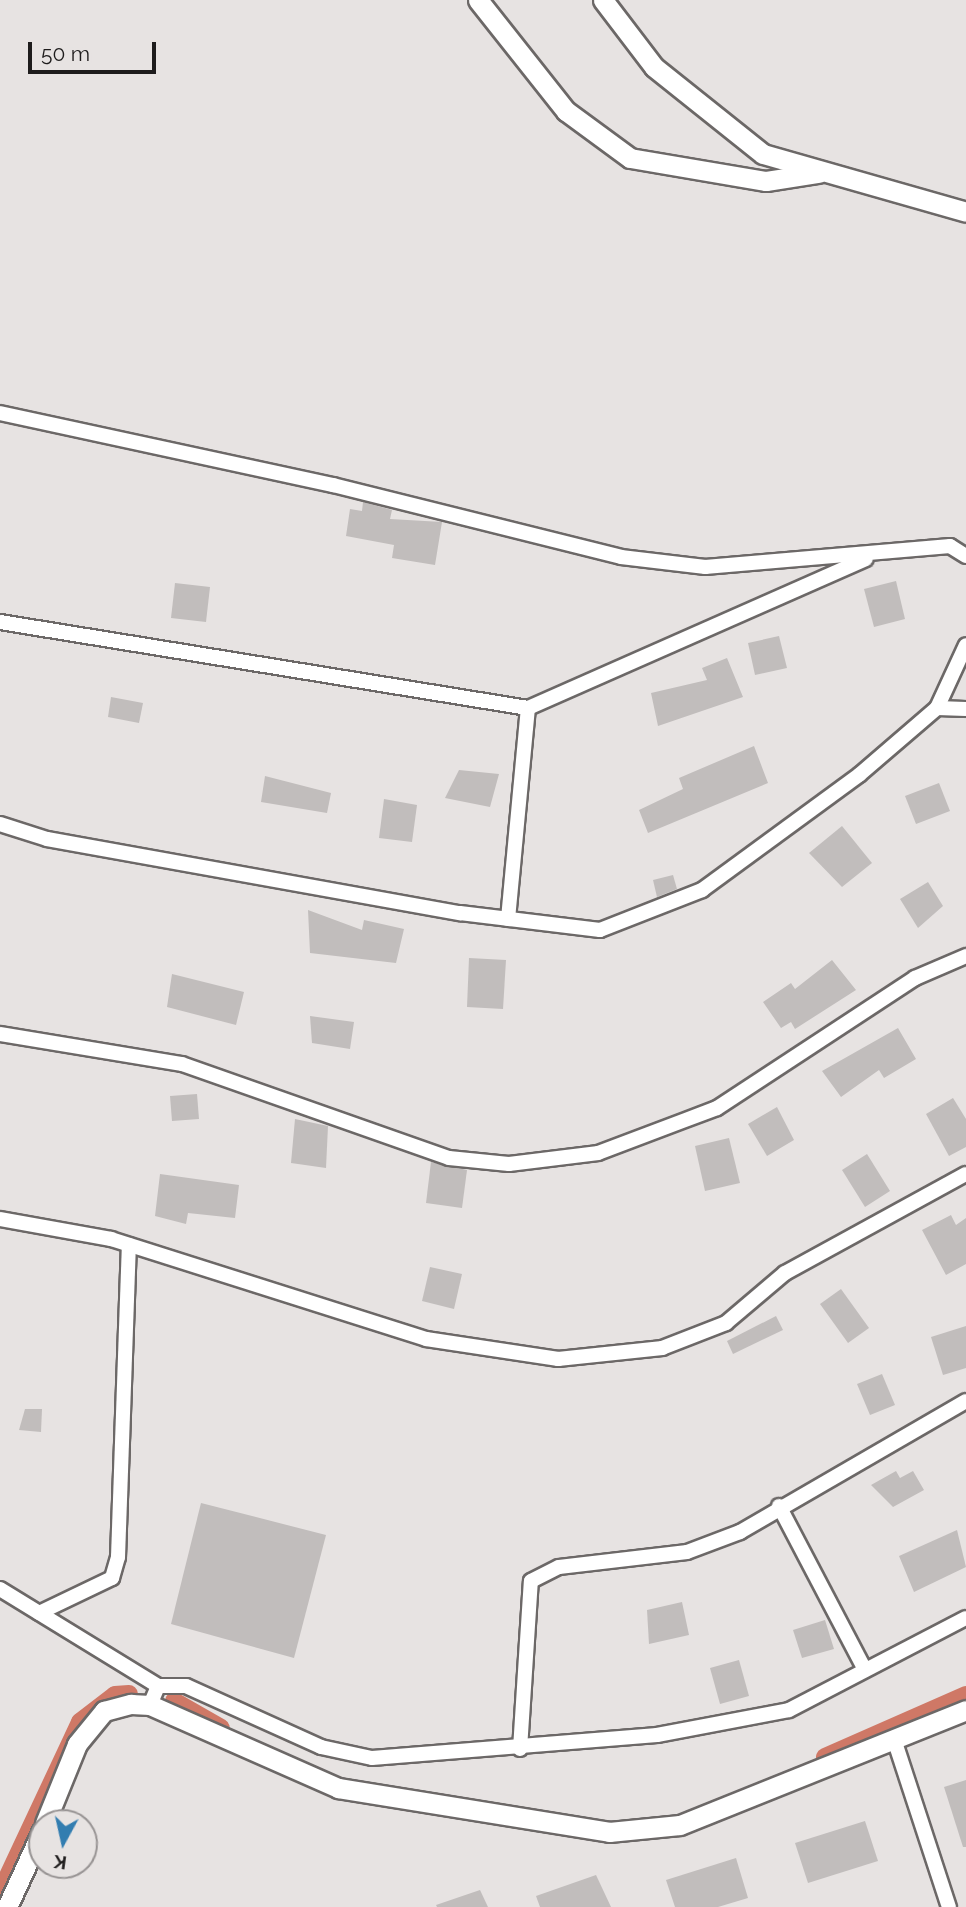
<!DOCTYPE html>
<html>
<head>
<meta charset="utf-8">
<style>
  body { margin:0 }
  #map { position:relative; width:966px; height:1907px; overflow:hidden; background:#e7e3e2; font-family:Raleway,sans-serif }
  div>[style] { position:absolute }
  .canal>* { height:18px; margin:-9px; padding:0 9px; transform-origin:9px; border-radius:9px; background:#cf7866 }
  .building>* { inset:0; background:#c1bdbc }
  .roads { filter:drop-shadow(2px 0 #6c6867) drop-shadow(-2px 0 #6c6867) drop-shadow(0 2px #6c6867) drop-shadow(0 -2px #6c6867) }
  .street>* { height:14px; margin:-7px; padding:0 7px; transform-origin:7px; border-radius:7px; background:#fff }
  .secondary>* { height:19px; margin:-9.5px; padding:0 9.5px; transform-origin:9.5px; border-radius:9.5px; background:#fff }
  span { translate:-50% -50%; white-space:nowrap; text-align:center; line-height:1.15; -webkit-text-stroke:5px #e7e3e2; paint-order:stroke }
  .north { position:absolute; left:28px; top:1809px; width:70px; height:70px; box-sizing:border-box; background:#e7e3e2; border:2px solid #979393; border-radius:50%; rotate:188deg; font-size:19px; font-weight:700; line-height:28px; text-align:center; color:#1e1c1c }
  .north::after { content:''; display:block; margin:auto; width:24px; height:32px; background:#327db0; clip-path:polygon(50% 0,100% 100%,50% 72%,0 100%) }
  .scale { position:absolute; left:28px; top:42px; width:128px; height:32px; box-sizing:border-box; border:4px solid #1e1c1c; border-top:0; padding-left:9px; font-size:21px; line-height:24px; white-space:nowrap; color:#1e1c1c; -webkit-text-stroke:5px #e7e3e2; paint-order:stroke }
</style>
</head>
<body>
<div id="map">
  <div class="canal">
    <div style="left:174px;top:1701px;width:54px;rotate:29.9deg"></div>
    <div style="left:825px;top:1757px;width:154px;rotate:-23.7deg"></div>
    <div style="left:0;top:1893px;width:189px;rotate:-64.9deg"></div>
    <div style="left:80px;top:1722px;width:44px;rotate:-37.6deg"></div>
    <div style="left:115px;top:1695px;width:14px;rotate:-4deg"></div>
  </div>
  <div class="building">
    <div style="clip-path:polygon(363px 502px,392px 510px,390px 519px,442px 522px,435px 565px,392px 558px,394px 545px,346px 536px,350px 509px,362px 511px)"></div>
    <div style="clip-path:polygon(896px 581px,905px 619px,874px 627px,864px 589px)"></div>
    <div style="clip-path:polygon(175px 583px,210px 587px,206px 622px,171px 618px)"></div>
    <div style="clip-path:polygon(779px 636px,787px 668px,755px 675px,748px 643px)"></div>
    <div style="clip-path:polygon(727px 658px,743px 697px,658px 726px,651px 693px,707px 680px,702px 668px)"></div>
    <div style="clip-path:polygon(111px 697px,143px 703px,139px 723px,108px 717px)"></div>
    <div style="clip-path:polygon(754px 746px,768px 783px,648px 833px,639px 810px,683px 789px,679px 778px)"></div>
    <div style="clip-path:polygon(459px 770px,499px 774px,490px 807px,445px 798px)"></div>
    <div style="clip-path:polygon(265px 776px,331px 793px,327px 813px,261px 802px)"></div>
    <div style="clip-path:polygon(939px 783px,950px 811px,916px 824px,905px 796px)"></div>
    <div style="clip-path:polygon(384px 799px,417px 805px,412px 842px,379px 838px)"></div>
    <div style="clip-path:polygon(842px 826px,872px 863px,842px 887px,809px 853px)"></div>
    <div style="clip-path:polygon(673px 875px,677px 889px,657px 897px,653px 880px)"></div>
    <div style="clip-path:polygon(928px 882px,943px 906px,918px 928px,900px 899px)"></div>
    <div style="clip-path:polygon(308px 910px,362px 930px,364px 920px,404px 929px,396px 963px,310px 953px)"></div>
    <div style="clip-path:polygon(469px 958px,506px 960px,503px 1009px,467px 1007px)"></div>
    <div style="clip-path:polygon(832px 960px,856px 990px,795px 1029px,791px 1022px,781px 1028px,763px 1002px,791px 983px,795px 989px)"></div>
    <div style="clip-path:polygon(172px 974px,244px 992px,236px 1025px,167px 1007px)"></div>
    <div style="clip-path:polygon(310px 1016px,354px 1022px,350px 1049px,312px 1043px)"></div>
    <div style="clip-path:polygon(898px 1028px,916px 1059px,884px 1078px,879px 1070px,841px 1097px,822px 1071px)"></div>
    <div style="clip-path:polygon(197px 1094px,199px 1119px,172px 1121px,170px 1096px)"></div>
    <div style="clip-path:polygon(953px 1098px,966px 1119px,966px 1147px,949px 1156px,926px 1114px)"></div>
    <div style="clip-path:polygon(777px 1107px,794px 1140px,767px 1156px,748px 1124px)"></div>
    <div style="clip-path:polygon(295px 1119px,328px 1126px,326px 1168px,291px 1163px)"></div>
    <div style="clip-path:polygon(729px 1138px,740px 1183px,705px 1191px,695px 1146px)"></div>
    <div style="clip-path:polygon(867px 1154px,890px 1191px,865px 1207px,842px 1170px)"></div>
    <div style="clip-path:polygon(431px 1162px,467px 1170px,462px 1208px,426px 1203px)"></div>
    <div style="clip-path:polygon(160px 1174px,239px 1185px,235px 1218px,188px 1213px,186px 1224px,155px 1216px)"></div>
    <div style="clip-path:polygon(951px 1215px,956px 1225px,966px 1218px,966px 1264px,946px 1275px,922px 1230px)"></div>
    <div style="clip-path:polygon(430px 1267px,462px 1274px,454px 1309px,422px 1301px)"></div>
    <div style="clip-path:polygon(841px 1289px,869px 1328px,848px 1343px,820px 1304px)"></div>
    <div style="clip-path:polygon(776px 1316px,783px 1330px,733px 1354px,727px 1341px)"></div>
    <div style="clip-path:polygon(966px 1326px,966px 1368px,943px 1375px,931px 1337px)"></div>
    <div style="clip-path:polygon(882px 1374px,895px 1405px,870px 1415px,857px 1384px)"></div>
    <div style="clip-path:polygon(25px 1409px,42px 1409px,41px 1432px,19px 1430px)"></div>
    <div style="clip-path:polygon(896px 1471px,900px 1478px,913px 1471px,924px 1490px,893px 1507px,871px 1485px)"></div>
    <div style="clip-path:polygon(201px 1503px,326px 1535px,294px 1658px,171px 1624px)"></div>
    <div style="clip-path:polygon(957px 1530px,966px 1567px,914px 1592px,899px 1556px)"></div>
    <div style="clip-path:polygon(682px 1602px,689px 1635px,649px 1644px,647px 1610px)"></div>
    <div style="clip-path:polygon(825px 1620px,834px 1649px,802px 1658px,793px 1630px)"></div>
    <div style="clip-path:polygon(739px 1660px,749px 1696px,720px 1704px,710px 1668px)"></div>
    <div style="clip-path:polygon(966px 1780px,966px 1847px,963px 1847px,944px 1787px)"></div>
    <div style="clip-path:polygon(865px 1821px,878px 1861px,808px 1883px,795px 1843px)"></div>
    <div style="clip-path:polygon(736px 1858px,748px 1898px,718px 1907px,675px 1907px,666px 1880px)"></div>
    <div style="clip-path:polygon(596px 1875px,611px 1907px,540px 1907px,536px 1896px)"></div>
    <div style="clip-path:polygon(480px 1890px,488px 1907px,437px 1907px,436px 1905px)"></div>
  </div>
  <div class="roads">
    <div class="street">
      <div style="left:0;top:413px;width:341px;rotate:12.2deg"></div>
      <div style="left:333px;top:485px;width:297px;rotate:14deg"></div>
      <div style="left:621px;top:557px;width:85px;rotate:6.8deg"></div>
      <div style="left:705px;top:567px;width:246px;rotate:-4.9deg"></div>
      <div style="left:950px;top:546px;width:19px;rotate:32deg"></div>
      <div style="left:0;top:622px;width:535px;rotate:9.25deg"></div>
      <div style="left:528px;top:708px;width:369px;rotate:-23.8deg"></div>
      <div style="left:937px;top:708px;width:29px;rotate:2deg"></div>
      <div style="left:0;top:824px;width:49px;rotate:17.7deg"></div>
      <div style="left:47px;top:839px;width:420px;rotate:10.2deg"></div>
      <div style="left:460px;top:913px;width:141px;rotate:6.9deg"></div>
      <div style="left:600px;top:930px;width:110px;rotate:-21.4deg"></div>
      <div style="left:702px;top:890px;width:195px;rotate:-36.2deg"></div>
      <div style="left:859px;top:775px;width:103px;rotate:-40.7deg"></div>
      <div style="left:937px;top:708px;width:69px;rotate:-65.3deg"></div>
      <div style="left:508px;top:919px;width:212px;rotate:-84.6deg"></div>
      <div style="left:0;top:1034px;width:184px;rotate:9.4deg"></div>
      <div style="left:182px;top:1064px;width:283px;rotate:19.4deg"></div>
      <div style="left:449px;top:1158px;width:60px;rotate:5.7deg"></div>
      <div style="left:509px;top:1164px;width:90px;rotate:-7deg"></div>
      <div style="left:598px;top:1153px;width:127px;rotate:-20.7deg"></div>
      <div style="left:717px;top:1108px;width:237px;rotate:-33.3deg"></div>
      <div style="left:915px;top:978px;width:56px;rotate:-23.3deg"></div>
      <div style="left:0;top:1219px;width:113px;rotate:10.2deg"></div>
      <div style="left:111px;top:1239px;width:330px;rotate:17.6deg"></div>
      <div style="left:426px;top:1339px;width:134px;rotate:8.6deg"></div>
      <div style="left:558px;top:1359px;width:105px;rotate:-6deg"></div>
      <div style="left:662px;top:1348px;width:69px;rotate:-21.3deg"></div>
      <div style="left:726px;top:1323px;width:77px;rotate:-40.3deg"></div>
      <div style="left:785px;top:1273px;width:206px;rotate:-28.7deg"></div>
      <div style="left:779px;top:1506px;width:181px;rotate:62.3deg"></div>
      <div style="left:0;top:1589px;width:185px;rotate:31.5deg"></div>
      <div style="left:39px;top:1613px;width:81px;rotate:-25.6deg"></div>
      <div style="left:112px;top:1578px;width:22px;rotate:-74deg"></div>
      <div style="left:118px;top:1557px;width:312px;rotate:-88deg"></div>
      <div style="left:150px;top:1705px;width:21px;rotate:-67deg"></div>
      <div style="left:158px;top:1686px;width:28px"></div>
      <div style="left:186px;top:1686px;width:148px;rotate:24.3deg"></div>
      <div style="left:321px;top:1747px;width:52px;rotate:12.2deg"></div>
      <div style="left:372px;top:1758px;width:286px;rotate:-4.6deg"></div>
      <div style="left:657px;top:1735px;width:134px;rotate:-10.7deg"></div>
      <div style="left:789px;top:1710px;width:199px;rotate:-27.5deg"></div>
      <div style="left:894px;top:1739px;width:177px;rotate:71.9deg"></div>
      <div style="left:520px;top:1749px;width:168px;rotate:-86.3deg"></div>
      <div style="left:531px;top:1581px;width:31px;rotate:-27deg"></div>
      <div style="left:559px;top:1567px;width:129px;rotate:-6.7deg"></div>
      <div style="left:687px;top:1552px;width:57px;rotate:-20.7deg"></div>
      <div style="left:740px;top:1532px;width:261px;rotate:-30.1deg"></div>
    </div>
    <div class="secondary">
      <div style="left:478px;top:0;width:142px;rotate:51.6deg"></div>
      <div style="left:566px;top:111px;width:79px;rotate:36.3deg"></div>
      <div style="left:630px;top:158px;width:138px;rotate:9.6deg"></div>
      <div style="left:766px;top:181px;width:53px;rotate:-8.7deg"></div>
      <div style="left:603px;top:0;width:84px;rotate:52.7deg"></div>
      <div style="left:654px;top:67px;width:139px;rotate:38.6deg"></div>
      <div style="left:763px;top:154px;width:211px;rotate:15.9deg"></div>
      <div style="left:45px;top:1823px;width:85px;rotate:-67.9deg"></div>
      <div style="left:77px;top:1744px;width:43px;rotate:-50.7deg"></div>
      <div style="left:104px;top:1711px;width:28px;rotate:-15deg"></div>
      <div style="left:131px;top:1704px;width:19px;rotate:3deg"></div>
      <div style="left:150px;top:1705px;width:206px;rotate:23.8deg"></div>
      <div style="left:338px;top:1788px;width:275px;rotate:9.2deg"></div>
      <div style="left:609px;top:1832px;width:71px;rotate:-5.6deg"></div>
      <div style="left:680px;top:1825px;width:308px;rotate:-21.9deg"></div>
      <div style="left:7px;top:1907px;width:84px;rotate:-65.3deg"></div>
    </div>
  </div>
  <div class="north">K</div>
  <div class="scale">50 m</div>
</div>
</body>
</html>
